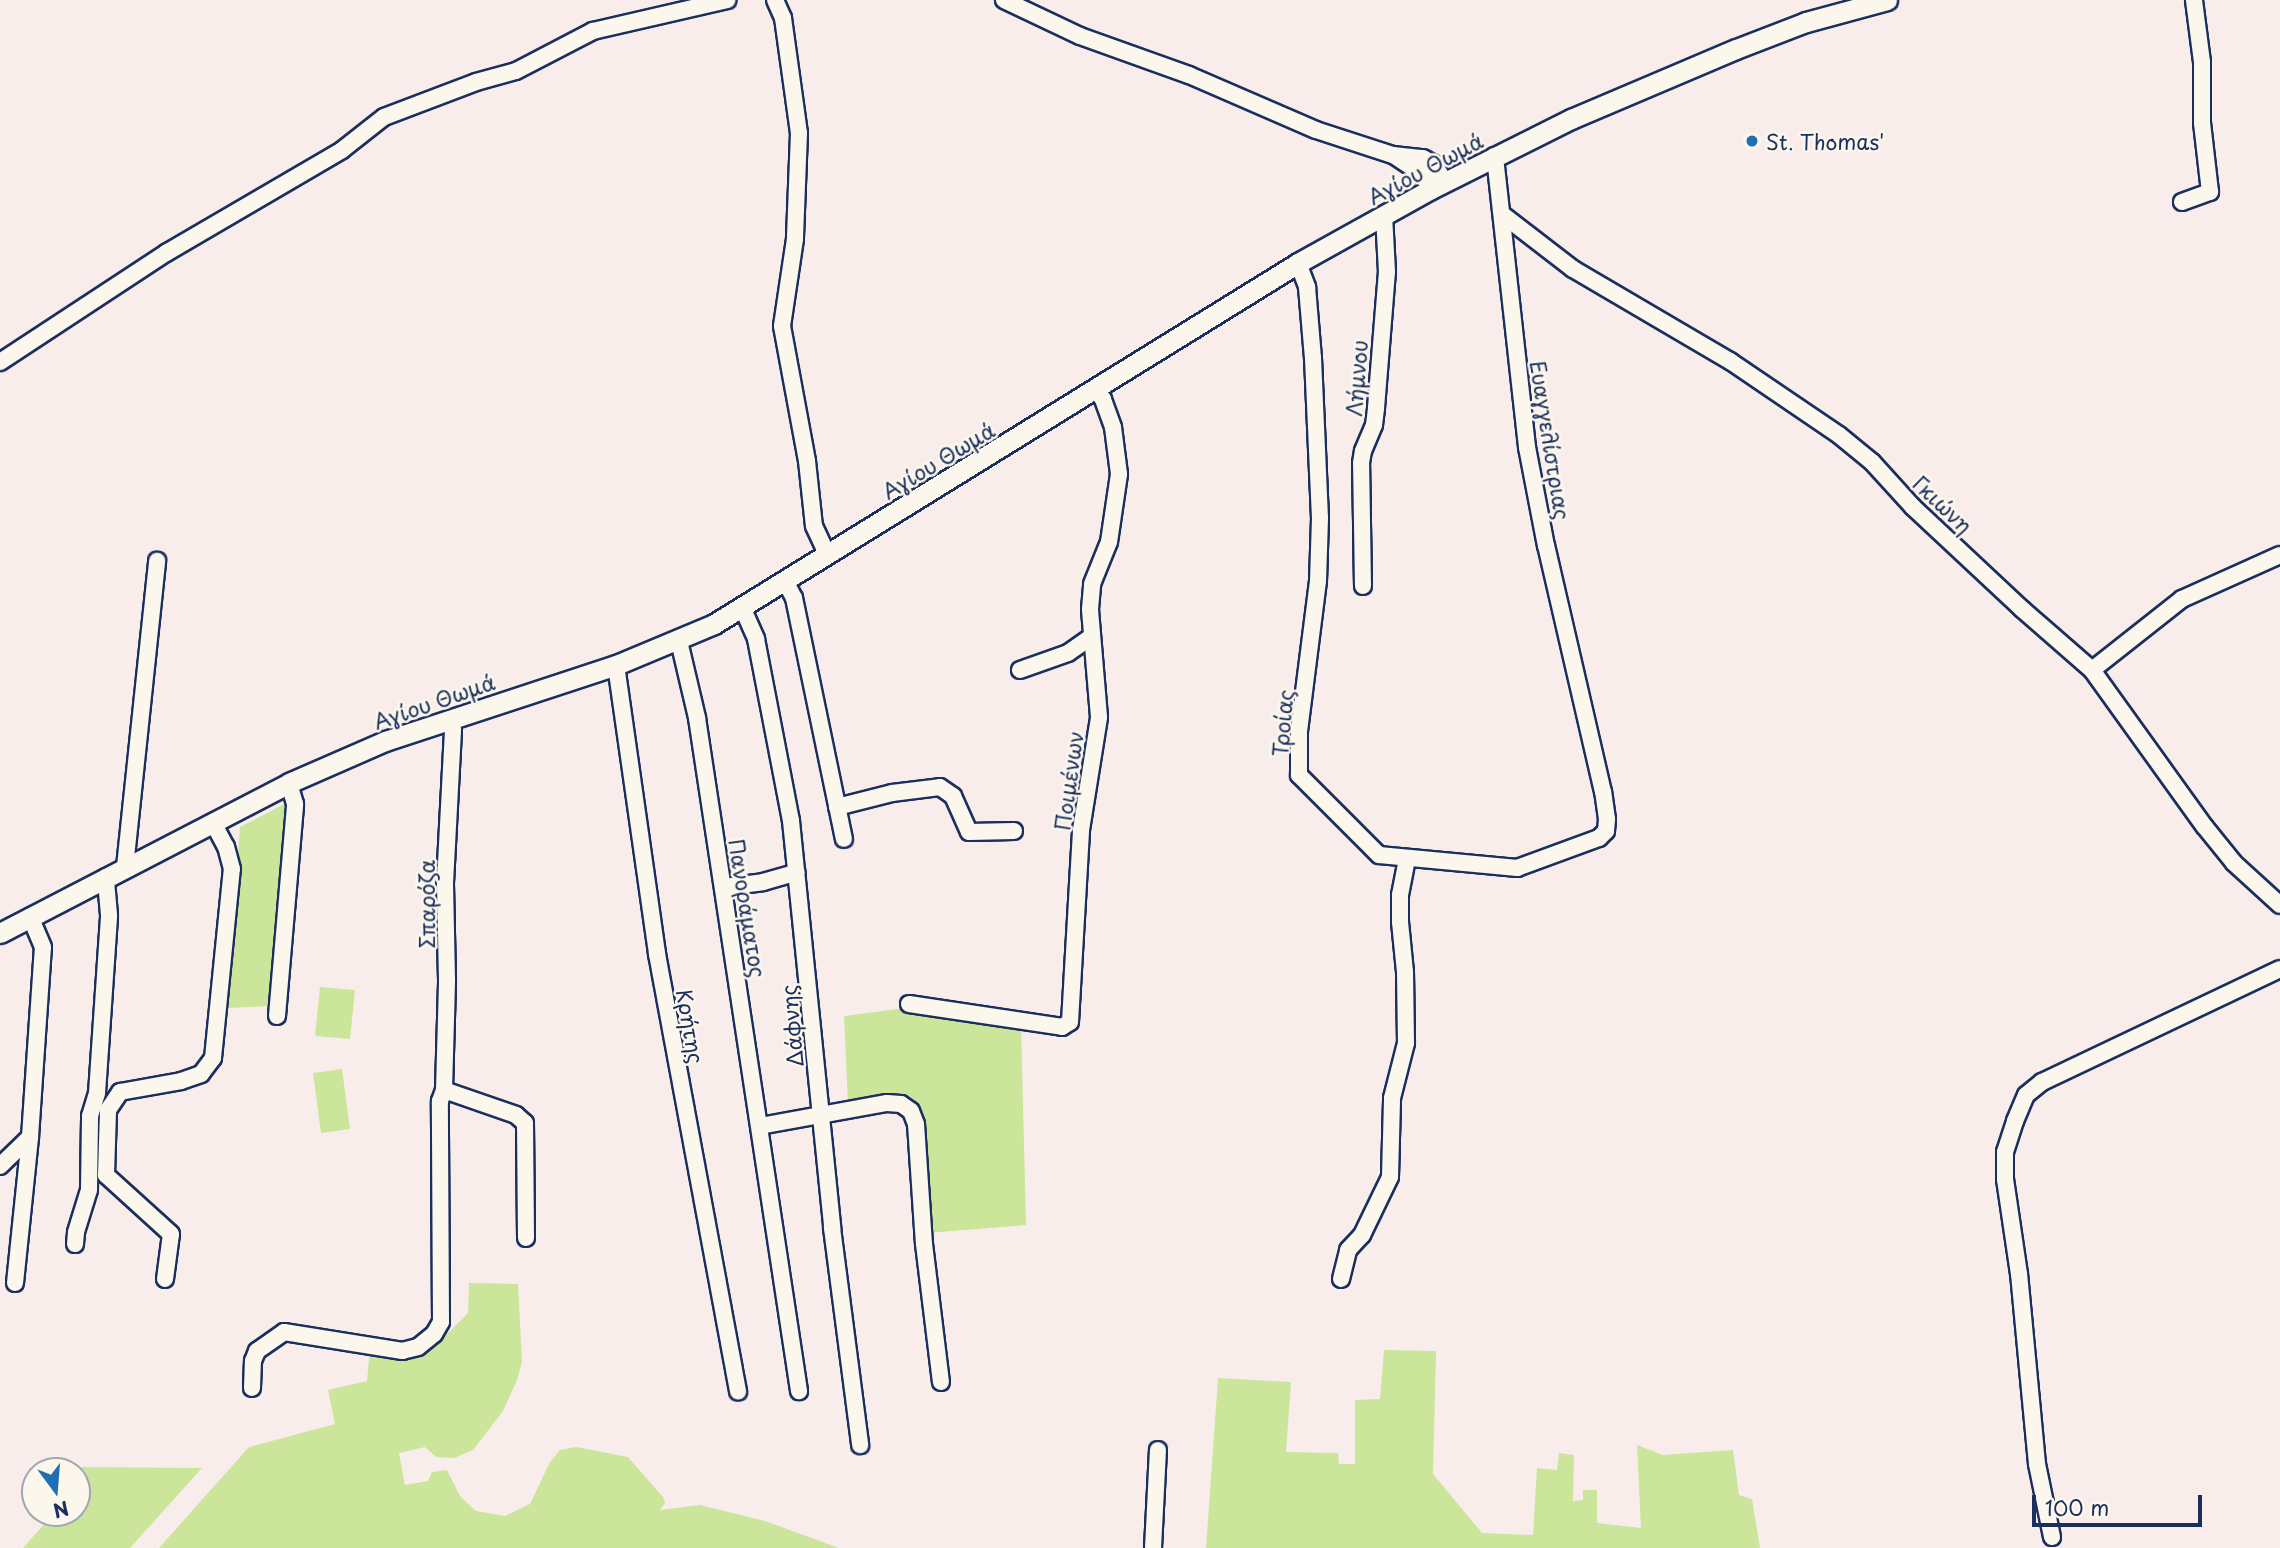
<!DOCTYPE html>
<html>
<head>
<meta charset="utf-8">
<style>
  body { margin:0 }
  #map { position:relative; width:2280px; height:1548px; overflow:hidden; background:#f9edeb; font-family:"Playpen Sans",sans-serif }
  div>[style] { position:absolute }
  .green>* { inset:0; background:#cbe59b }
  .roads { filter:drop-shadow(2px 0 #1b2f5e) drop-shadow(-2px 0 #1b2f5e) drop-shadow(0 2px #1b2f5e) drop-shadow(0 -2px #1b2f5e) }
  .minor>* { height:16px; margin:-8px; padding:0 8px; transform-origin:8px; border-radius:8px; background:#fbf7ec }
  .major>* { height:19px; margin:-9.5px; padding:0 9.5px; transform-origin:9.5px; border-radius:9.5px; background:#fbf7ec }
  .dots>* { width:19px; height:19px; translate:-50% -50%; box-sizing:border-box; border:4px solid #fbf7ec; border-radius:50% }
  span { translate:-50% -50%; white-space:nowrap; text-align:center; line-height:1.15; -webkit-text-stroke:5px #fbf7ec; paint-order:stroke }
  .poi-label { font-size:21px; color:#1b2f5e }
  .left { translate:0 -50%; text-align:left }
  .street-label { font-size:21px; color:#1b2f5e }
  .north { position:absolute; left:21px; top:1457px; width:70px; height:70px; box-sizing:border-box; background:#fbf7ec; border:2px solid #a1a7b3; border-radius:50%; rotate:164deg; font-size:19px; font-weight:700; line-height:28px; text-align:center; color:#1b2f5e }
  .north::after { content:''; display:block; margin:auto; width:24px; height:32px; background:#1f6fb2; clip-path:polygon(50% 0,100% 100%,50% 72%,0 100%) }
  .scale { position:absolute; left:2032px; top:1495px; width:170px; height:32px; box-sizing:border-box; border:4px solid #1b2f5e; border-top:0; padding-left:9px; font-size:21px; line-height:24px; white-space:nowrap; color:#1b2f5e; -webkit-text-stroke:5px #fbf7ec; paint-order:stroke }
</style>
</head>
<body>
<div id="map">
  <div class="green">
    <div style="clip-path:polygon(288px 802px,270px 1006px,226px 1008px,240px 827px)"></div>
    <div style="clip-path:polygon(320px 987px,355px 990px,350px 1039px,315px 1036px)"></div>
    <div style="clip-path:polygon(913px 1007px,1021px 1024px,1026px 1225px,927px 1233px,912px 1105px,848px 1104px,844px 1016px)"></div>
    <div style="clip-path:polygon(342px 1069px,350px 1129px,321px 1133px,313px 1073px)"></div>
    <div style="clip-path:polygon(469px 1283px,518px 1284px,522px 1362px,517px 1380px,503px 1411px,473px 1450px,454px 1458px,436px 1457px,425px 1447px,399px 1453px,405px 1485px,428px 1481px,432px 1472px,447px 1470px,460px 1496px,476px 1511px,505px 1516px,530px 1504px,550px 1462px,560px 1450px,576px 1447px,628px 1457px,663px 1497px,665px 1503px,660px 1510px,700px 1505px,765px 1521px,839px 1548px,159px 1548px,249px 1447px,335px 1424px,328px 1390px,367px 1381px,370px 1349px,439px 1340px,451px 1330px,468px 1313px)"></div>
    <div style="clip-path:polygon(1384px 1350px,1436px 1351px,1433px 1474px,1482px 1533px,1533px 1535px,1537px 1468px,1557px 1470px,1559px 1453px,1574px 1455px,1573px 1501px,1583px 1500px,1583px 1490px,1597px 1490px,1597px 1523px,1641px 1528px,1637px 1445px,1663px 1455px,1733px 1450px,1739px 1495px,1752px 1499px,1760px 1548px,1206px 1548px,1218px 1378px,1291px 1382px,1286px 1452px,1338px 1453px,1339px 1464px,1355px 1464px,1355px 1400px,1380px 1399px)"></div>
    <div style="clip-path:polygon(71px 1467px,202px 1468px,130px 1548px,23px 1548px,54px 1513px,77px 1513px,77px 1471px,71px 1471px)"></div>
  </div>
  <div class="roads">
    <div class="minor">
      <div style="left:775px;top:0;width:20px;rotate:66deg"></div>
      <div style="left:783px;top:18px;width:116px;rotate:82.1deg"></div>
      <div style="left:799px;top:133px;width:106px;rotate:92.2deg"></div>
      <div style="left:795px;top:239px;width:88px;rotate:98.5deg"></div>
      <div style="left:782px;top:326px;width:137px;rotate:79.5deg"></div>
      <div style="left:807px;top:461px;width:65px;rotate:83.9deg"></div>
      <div style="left:814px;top:526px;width:31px;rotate:65deg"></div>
      <div style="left:1004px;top:0;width:84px;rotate:25.3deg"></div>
      <div style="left:1080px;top:36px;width:116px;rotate:19.7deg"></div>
      <div style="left:1189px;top:75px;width:138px;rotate:23.4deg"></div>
      <div style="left:1316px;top:130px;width:81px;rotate:18deg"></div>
      <div style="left:1393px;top:155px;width:30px;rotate:6deg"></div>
      <div style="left:1423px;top:158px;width:13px;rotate:29deg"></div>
      <div style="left:1434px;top:164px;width:21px;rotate:59deg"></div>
      <div style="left:1395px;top:156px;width:32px;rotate:34deg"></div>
      <div style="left:1422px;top:174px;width:17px;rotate:59deg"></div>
      <div style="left:2182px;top:202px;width:30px;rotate:-20deg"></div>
      <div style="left:2210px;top:192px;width:69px;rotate:-96.6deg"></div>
      <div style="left:2202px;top:123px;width:61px;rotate:-90deg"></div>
      <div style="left:2202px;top:62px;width:63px;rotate:-97.4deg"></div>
      <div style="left:1503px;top:215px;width:88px;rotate:37.6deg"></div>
      <div style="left:1573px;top:269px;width:182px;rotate:30.4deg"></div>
      <div style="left:1730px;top:361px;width:132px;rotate:34.2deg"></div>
      <div style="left:1839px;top:435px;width:43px;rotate:39.3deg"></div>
      <div style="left:1872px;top:462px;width:61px;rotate:47.7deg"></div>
      <div style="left:1913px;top:507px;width:149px;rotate:43.1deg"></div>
      <div style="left:2022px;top:609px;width:93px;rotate:41.1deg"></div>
      <div style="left:2092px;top:670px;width:193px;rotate:54.3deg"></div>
      <div style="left:2205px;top:827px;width:46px;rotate:51.1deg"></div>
      <div style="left:2234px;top:863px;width:62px;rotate:42.4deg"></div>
      <div style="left:1298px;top:263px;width:26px;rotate:69deg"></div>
      <div style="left:1307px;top:287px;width:71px;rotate:85.2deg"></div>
      <div style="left:1313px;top:358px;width:160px;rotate:87.5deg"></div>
      <div style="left:1320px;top:518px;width:63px;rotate:91.8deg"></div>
      <div style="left:1318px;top:581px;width:152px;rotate:97.2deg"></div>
      <div style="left:1299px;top:732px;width:43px;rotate:90deg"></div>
      <div style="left:1299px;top:775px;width:113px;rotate:45deg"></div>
      <div style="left:1379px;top:855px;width:139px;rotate:5.4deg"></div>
      <div style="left:1517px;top:868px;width:87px;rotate:-20.1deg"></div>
      <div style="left:1599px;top:838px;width:10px;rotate:-45deg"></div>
      <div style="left:1606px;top:831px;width:12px;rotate:-85deg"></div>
      <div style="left:1607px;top:819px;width:27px;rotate:-98deg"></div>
      <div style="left:1603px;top:792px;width:253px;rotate:-103deg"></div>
      <div style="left:1546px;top:546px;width:101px;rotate:-100.9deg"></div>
      <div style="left:1527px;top:447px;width:293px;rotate:-96.3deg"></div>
      <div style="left:0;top:362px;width:199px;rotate:-33.3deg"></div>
      <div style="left:166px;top:253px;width:204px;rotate:-30.3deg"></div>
      <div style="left:342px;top:150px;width:53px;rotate:-38.2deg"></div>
      <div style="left:384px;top:117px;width:98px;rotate:-20.8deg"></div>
      <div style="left:476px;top:82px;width:41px;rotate:-15.4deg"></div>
      <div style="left:516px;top:71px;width:87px;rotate:-27.5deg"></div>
      <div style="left:593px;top:31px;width:138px;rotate:-13deg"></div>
      <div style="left:785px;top:581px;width:19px;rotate:62deg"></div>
      <div style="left:794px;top:598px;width:246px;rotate:78.3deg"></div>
      <div style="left:1363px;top:586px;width:123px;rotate:-90.9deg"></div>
      <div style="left:1361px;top:463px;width:12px;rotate:-81deg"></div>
      <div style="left:1363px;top:451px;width:28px;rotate:-67deg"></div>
      <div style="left:1374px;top:425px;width:17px;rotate:-83deg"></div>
      <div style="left:1376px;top:408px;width:136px;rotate:-85.4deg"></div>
      <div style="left:1387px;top:272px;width:57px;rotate:-93deg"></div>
      <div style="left:742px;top:607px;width:35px;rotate:66deg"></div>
      <div style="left:756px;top:639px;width:185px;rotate:79.1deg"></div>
      <div style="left:791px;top:821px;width:409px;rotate:84.2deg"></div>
      <div style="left:832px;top:1228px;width:219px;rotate:82.6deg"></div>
      <div style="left:679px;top:641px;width:79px;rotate:76.8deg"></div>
      <div style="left:697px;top:718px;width:681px;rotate:81.38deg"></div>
      <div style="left:616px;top:665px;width:292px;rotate:81.9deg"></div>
      <div style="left:657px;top:954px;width:445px;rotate:79.5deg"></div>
      <div style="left:1020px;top:670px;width:51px;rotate:-19.5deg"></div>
      <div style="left:1068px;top:653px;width:29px;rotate:-35deg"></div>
      <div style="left:2092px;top:670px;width:115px;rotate:-38.3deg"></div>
      <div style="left:2182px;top:599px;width:107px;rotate:-24.2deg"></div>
      <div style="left:837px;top:807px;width:57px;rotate:-14.3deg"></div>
      <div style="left:892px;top:793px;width:48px;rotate:-7.1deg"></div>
      <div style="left:940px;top:787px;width:16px;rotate:35deg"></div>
      <div style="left:953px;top:796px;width:39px;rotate:66deg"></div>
      <div style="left:969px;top:832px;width:45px;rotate:-1.3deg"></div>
      <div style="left:125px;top:867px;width:308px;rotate:-84deg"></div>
      <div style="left:724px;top:887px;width:39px;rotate:-7deg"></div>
      <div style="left:763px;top:882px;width:35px;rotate:-16deg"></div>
      <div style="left:909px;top:1004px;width:155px;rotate:8.5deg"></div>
      <div style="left:1062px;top:1027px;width:9px;rotate:-32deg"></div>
      <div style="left:1070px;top:1022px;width:192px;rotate:-86.7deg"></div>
      <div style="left:1081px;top:830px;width:114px;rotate:-80.9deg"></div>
      <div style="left:1099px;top:717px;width:108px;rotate:-94.8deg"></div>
      <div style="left:1090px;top:609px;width:25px;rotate:-85deg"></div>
      <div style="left:1092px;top:584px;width:45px;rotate:-68deg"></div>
      <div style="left:1109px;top:542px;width:69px;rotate:-81.6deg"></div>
      <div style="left:1119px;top:474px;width:47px;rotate:-97.3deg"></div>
      <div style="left:1113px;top:427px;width:30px;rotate:-110deg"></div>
      <div style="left:1103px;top:399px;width:11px;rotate:-128deg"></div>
      <div style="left:277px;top:1016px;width:213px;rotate:-85.1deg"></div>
      <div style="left:295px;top:804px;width:22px;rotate:-106deg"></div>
      <div style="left:444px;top:1090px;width:76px;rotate:19.1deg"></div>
      <div style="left:516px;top:1115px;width:12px;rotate:42deg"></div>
      <div style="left:525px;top:1123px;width:115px;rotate:89.5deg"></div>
      <div style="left:760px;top:1126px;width:129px;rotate:-10.3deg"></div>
      <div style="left:887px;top:1103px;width:14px;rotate:4deg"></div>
      <div style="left:901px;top:1104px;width:12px;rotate:35deg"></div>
      <div style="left:911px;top:1111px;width:14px;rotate:69deg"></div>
      <div style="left:916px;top:1124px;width:120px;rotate:86.2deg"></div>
      <div style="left:924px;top:1244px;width:139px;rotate:83deg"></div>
      <div style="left:0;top:1166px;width:42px;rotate:-44deg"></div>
      <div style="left:75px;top:1244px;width:12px;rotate:-85deg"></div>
      <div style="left:76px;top:1232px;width:44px;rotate:-72.8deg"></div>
      <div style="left:89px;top:1190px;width:74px;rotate:-89.2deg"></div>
      <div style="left:90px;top:1116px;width:24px;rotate:-73deg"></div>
      <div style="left:97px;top:1093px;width:178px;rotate:-86.1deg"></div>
      <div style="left:109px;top:915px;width:38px;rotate:-95deg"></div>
      <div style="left:165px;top:1279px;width:45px;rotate:-82.4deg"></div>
      <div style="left:171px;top:1234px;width:88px;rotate:-137.8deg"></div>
      <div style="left:106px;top:1175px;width:65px;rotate:-88.2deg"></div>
      <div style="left:108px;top:1110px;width:22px;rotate:-56deg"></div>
      <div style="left:120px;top:1092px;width:62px;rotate:-10.2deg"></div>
      <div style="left:181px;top:1081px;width:21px;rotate:-19deg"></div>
      <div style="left:201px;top:1074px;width:20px;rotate:-53deg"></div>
      <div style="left:213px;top:1058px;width:190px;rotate:-84.3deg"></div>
      <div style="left:232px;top:869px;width:23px;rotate:-105deg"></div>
      <div style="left:226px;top:847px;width:27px;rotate:-118deg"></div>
      <div style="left:1341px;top:1279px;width:30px;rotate:-76deg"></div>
      <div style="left:1348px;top:1250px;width:21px;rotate:-47deg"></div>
      <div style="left:1362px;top:1235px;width:64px;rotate:-64.2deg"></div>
      <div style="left:1390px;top:1177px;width:79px;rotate:-88.5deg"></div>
      <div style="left:1392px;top:1098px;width:57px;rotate:-75.7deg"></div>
      <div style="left:1406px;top:1043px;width:71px;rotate:-90.8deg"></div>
      <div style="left:1405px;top:972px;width:50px;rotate:-95.7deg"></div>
      <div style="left:1400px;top:922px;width:27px;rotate:-90deg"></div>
      <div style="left:1400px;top:895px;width:37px;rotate:-79deg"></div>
      <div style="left:15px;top:1283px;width:147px;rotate:-84.1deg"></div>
      <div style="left:30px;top:1137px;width:190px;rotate:-86.1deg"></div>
      <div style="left:43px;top:947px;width:33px;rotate:-113deg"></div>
      <div style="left:252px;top:1388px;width:27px;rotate:-88deg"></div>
      <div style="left:253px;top:1361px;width:11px;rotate:-68deg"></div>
      <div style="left:257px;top:1351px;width:33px;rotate:-35deg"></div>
      <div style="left:284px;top:1332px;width:120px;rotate:9.1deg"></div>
      <div style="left:402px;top:1351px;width:16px;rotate:-14deg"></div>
      <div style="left:418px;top:1347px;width:21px;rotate:-39deg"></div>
      <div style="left:434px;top:1334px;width:14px;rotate:-60deg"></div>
      <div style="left:441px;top:1322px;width:221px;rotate:-90.3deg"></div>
      <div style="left:440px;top:1101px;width:12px;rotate:-70deg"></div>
      <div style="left:444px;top:1090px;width:110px;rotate:-88.4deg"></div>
      <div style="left:447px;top:980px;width:97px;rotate:-91.2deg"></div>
      <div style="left:445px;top:883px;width:153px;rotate:-87deg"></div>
      <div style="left:453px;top:730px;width:11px;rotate:-105deg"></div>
      <div style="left:2052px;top:1537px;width:75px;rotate:-101.6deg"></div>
      <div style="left:2037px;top:1464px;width:191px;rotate:-95.4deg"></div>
      <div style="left:2019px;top:1274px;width:96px;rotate:-98.4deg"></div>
      <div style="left:2005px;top:1179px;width:27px;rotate:-90deg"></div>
      <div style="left:2005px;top:1152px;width:33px;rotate:-72deg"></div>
      <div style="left:2015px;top:1121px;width:28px;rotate:-67deg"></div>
      <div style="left:2026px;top:1095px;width:21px;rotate:-39deg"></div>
      <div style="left:2042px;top:1082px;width:263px;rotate:-25.4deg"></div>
      <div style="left:1153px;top:1548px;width:98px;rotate:-87.1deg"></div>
    </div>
    <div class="major">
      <div style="left:0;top:933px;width:326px;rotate:-27.4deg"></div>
      <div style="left:289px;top:783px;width:105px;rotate:-23.6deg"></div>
      <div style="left:385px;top:741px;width:243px;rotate:-18.2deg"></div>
      <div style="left:616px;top:665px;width:106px;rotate:-22.7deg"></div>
      <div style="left:714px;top:624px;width:687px;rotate:-31.72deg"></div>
      <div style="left:1298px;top:263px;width:152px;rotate:-29.1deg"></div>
      <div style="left:1431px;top:189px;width:157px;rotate:-26.6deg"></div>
      <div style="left:1571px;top:119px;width:179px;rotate:-23deg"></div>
      <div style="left:1736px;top:49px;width:75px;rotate:-21.1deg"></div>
      <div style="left:1806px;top:22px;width:84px;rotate:-15.2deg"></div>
    </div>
  </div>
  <div class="dots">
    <div style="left:1752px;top:141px;background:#1f6fb2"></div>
  </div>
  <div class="poi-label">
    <span class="left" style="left:1766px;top:141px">St. Thomas'</span>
  </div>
  <div class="street-label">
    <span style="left:1425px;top:168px;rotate:-28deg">Αγίου Θωμά</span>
    <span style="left:1356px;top:378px;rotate:-85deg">Λήμνου</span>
    <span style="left:1551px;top:440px;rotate:81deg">Ευαγγελίστριας</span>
    <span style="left:938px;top:460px;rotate:-31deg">Αγίου Θωμά</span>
    <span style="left:1943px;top:504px;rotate:44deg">Γκιώνη</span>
    <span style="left:434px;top:701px;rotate:-19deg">Αγίου Θωμά</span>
    <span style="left:1282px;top:723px;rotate:-85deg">Τροίας</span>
    <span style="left:1068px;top:781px;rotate:-82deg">Ποιμένων</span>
    <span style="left:426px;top:904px;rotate:-90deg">Σπαρόζα</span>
    <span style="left:748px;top:908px;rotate:81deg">Πανοράματος</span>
    <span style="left:691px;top:1026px;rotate:80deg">Κρήτης</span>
    <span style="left:791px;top:1026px;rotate:-95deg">Δάφνης</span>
  </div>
  <div class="north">N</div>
  <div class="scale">100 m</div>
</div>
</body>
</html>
